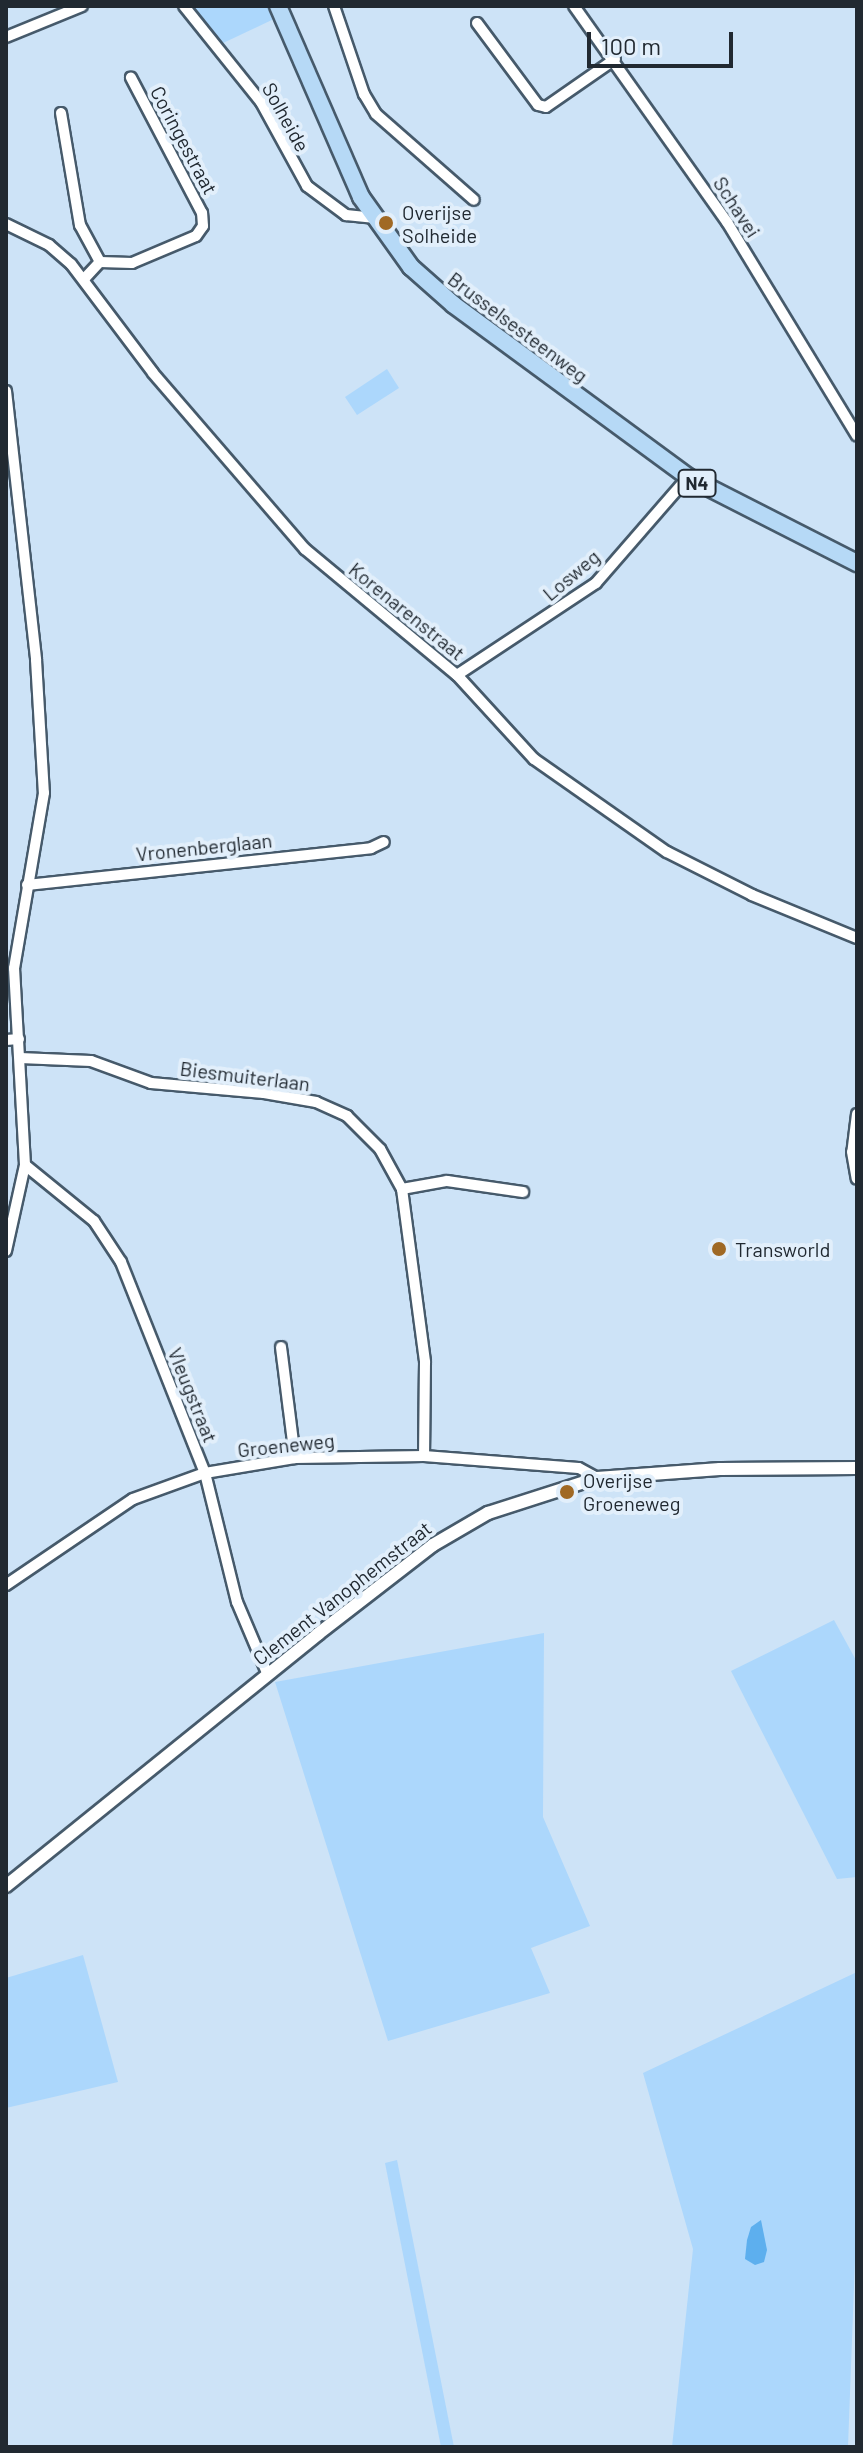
<!DOCTYPE html>
<html>
<head>
<meta charset="utf-8">
<style>
  body { margin:0 }
  #map { position:relative; width:863px; height:2453px; overflow:hidden; background:#cde3f7; font-family:Barlow,sans-serif }
  div>[style] { position:absolute }
  .green>* { inset:0; background:#acd7fc }
  .water>* { inset:0; background:#5dafee }
  .roads { filter:drop-shadow(2px 0 #465a6b) drop-shadow(-2px 0 #465a6b) drop-shadow(0 2px #465a6b) drop-shadow(0 -2px #465a6b) }
  .minor>* { height:10px; margin:-5px; padding:0 5px; transform-origin:5px; border-radius:5px; background:#fff }
  .tertiary>* { height:12px; margin:-6px; padding:0 6px; transform-origin:6px; border-radius:6px; background:#fff }
  .primary>* { height:16px; margin:-8px; padding:0 8px; transform-origin:8px; border-radius:8px; background:#b6d9f6 }
  .dots>* { width:22px; height:22px; translate:-50% -50%; box-sizing:border-box; border:4px solid #e2effb; border-radius:50% }
  span { translate:-50% -50%; white-space:nowrap; text-align:center; line-height:1.15; -webkit-text-stroke:8px #e2effb; paint-order:stroke }
  .shield-label span { padding:2px 6px; background:#e2effb; border:2px solid; border-radius:6px; -webkit-text-stroke-width:0 }
  .shield-label { font-size:18px; color:#212931; font-weight:700 }
  .street-label { font-size:20px; color:#212931 }
  .poi-label { font-size:20px; color:#212931 }
  .left { translate:0 -50%; text-align:left }
  .frame { position:absolute; inset:0; border:8px solid #212931; pointer-events:none }
  .scale { position:absolute; left:587px; top:32px; width:146px; height:36px; box-sizing:border-box; border:4px solid #212931; border-top:0; padding-left:10px; font-size:24px; line-height:28px; white-space:nowrap; color:#212931; -webkit-text-stroke:6px #e2effb; paint-order:stroke }
</style>
</head>
<body>
<div id="map">
  <div class="green">
    <div style="clip-path:polygon(187px 6px,270px 6px,276px 18px,221px 44px)"></div>
    <div style="clip-path:polygon(387px 369px,399px 388px,357px 415px,345px 397px)"></div>
    <div style="clip-path:polygon(834px 1620px,857px 1662px,857px 1877px,837px 1879px,731px 1671px)"></div>
    <div style="clip-path:polygon(544px 1633px,543px 1817px,590px 1926px,531px 1948px,550px 1993px,388px 2041px,275px 1682px)"></div>
    <div style="clip-path:polygon(83px 1955px,118px 2082px,6px 2108px,6px 1978px)"></div>
    <div style="clip-path:polygon(857px 1972px,857px 2206px,848px 2447px,672px 2447px,693px 2249px,643px 2073px)"></div>
    <div style="clip-path:polygon(397px 2160px,454px 2447px,441px 2447px,385px 2163px)"></div>
  </div>
  <div class="water">
    <div style="clip-path:polygon(761px 2220px,767px 2250px,764px 2262px,755px 2265px,745px 2259px,747px 2240px,751px 2227px)"></div>
  </div>
  <div class="roads">
    <div class="minor">
      <div style="left:184px;top:6px;width:123px;rotate:51.3deg"></div>
      <div style="left:261px;top:102px;width:96px;rotate:61.3deg"></div>
      <div style="left:307px;top:186px;width:49px;rotate:36.6deg"></div>
      <div style="left:346px;top:215px;width:27px;rotate:6deg"></div>
      <div style="left:334px;top:6px;width:93px;rotate:71.2deg"></div>
      <div style="left:364px;top:94px;width:23px;rotate:59deg"></div>
      <div style="left:376px;top:114px;width:130px;rotate:41.3deg"></div>
      <div style="left:574px;top:6px;width:265px;rotate:54.7deg"></div>
      <div style="left:727px;top:222px;width:250px;rotate:58.7deg"></div>
      <div style="left:477px;top:23px;width:102px;rotate:53.4deg"></div>
      <div style="left:538px;top:105px;width:8px;rotate:14deg"></div>
      <div style="left:546px;top:107px;width:84px;rotate:-34.8deg"></div>
      <div style="left:6px;top:37px;width:82px;rotate:-22.2deg"></div>
      <div style="left:61px;top:113px;width:114px;rotate:80.4deg"></div>
      <div style="left:80px;top:225px;width:42px;rotate:61.6deg"></div>
      <div style="left:6px;top:224px;width:48px;rotate:26deg"></div>
      <div style="left:49px;top:245px;width:29px;rotate:41deg"></div>
      <div style="left:71px;top:264px;width:136px;rotate:53deg"></div>
      <div style="left:153px;top:373px;width:233px;rotate:49.2deg"></div>
      <div style="left:305px;top:549px;width:197px;rotate:39.7deg"></div>
      <div style="left:457px;top:675px;width:114px;rotate:47.5deg"></div>
      <div style="left:534px;top:759px;width:162px;rotate:35deg"></div>
      <div style="left:667px;top:852px;width:95px;rotate:26.8deg"></div>
      <div style="left:752px;top:895px;width:113px;rotate:22.3deg"></div>
      <div style="left:84px;top:279px;width:23px;rotate:-47deg"></div>
      <div style="left:100px;top:262px;width:32px;rotate:2deg"></div>
      <div style="left:132px;top:263px;width:69px;rotate:-22.9deg"></div>
      <div style="left:196px;top:236px;width:12px;rotate:-55deg"></div>
      <div style="left:203px;top:226px;width:13px;rotate:-94deg"></div>
      <div style="left:202px;top:213px;width:153px;rotate:-117.7deg"></div>
      <div style="left:6px;top:391px;width:271px;rotate:83.6deg"></div>
      <div style="left:36px;top:660px;width:133px;rotate:86.6deg"></div>
      <div style="left:44px;top:793px;width:178px;rotate:99.7deg"></div>
      <div style="left:14px;top:968px;width:197px;rotate:86.8deg"></div>
      <div style="left:25px;top:1165px;width:88px;rotate:102.5deg"></div>
      <div style="left:457px;top:675px;width:167px;rotate:-33.5deg"></div>
      <div style="left:596px;top:583px;width:140px;rotate:-49deg"></div>
      <div style="left:27px;top:885px;width:346px;rotate:-6.1deg"></div>
      <div style="left:371px;top:848px;width:14px;rotate:-25deg"></div>
      <div style="left:6px;top:1040px;width:13px;rotate:-4deg"></div>
      <div style="left:20px;top:1058px;width:71px;rotate:2.4deg"></div>
      <div style="left:91px;top:1061px;width:64px;rotate:20.1deg"></div>
      <div style="left:151px;top:1083px;width:113px;rotate:5.1deg"></div>
      <div style="left:264px;top:1093px;width:53px;rotate:9.8deg"></div>
      <div style="left:316px;top:1102px;width:34px;rotate:24deg"></div>
      <div style="left:347px;top:1116px;width:47px;rotate:45deg"></div>
      <div style="left:380px;top:1149px;width:46px;rotate:61.2deg"></div>
      <div style="left:402px;top:1189px;width:175px;rotate:82.4deg"></div>
      <div style="left:425px;top:1362px;width:94px;rotate:90.6deg"></div>
      <div style="left:857px;top:1114px;width:38px;rotate:97deg"></div>
      <div style="left:852px;top:1152px;width:27px;rotate:80deg"></div>
      <div style="left:25px;top:1165px;width:89px;rotate:39.1deg"></div>
      <div style="left:94px;top:1221px;width:49px;rotate:56.6deg"></div>
      <div style="left:121px;top:1262px;width:227px;rotate:68.3deg"></div>
      <div style="left:205px;top:1473px;width:133px;rotate:76.1deg"></div>
      <div style="left:237px;top:1602px;width:79px;rotate:67deg"></div>
      <div style="left:402px;top:1189px;width:46px;rotate:-10.1deg"></div>
      <div style="left:447px;top:1181px;width:77px;rotate:8.2deg"></div>
      <div style="left:281px;top:1347px;width:112px;rotate:82.8deg"></div>
      <div style="left:6px;top:1585px;width:153px;rotate:-34.1deg"></div>
      <div style="left:133px;top:1499px;width:77px;rotate:-19.9deg"></div>
      <div style="left:205px;top:1473px;width:91px;rotate:-9.5deg"></div>
      <div style="left:295px;top:1458px;width:129px;rotate:-0.9deg"></div>
      <div style="left:424px;top:1456px;width:155px;rotate:4.4deg"></div>
      <div style="left:579px;top:1468px;width:21px;rotate:29deg"></div>
    </div>
    <div class="tertiary">
      <div style="left:6px;top:1886px;width:401px;rotate:-38.9deg"></div>
      <div style="left:318px;top:1634px;width:145px;rotate:-37.7deg"></div>
      <div style="left:433px;top:1545px;width:64px;rotate:-30.2deg"></div>
      <div style="left:488px;top:1513px;width:114px;rotate:-17.8deg"></div>
      <div style="left:597px;top:1478px;width:123px;rotate:-4.2deg"></div>
      <div style="left:720px;top:1469px;width:137px;rotate:-0.4deg"></div>
    </div>
    <div class="primary">
      <div style="left:278px;top:6px;width:208px;rotate:66.5deg"></div>
      <div style="left:361px;top:197px;width:86px;rotate:54.5deg"></div>
      <div style="left:411px;top:267px;width:57px;rotate:41.5deg"></div>
      <div style="left:454px;top:305px;width:290px;rotate:36.3deg"></div>
      <div style="left:688px;top:477px;width:190px;rotate:27deg"></div>
    </div>
  </div>
  <div class="dots">
    <div style="left:386px;top:223px;background:#a06924"></div>
    <div style="left:719px;top:1249px;background:#a06924"></div>
    <div style="left:567px;top:1492px;background:#a06924"></div>
  </div>
  <div class="shield-label">
    <span style="left:697px;top:483px">N4</span>
  </div>
  <div class="street-label">
    <span style="left:286px;top:117px;rotate:61deg">Solheide</span>
    <span style="left:184px;top:140px;rotate:62deg">Coringestraat</span>
    <span style="left:737px;top:207px;rotate:57deg">Schavei</span>
    <span style="left:518px;top:327px;rotate:37deg">Brusselsesteenweg</span>
    <span style="left:571px;top:575px;rotate:-40deg">Losweg</span>
    <span style="left:407px;top:611px;rotate:39deg">Korenarenstraat</span>
    <span style="left:204px;top:847px;rotate:-6deg">Vronenberglaan</span>
    <span style="left:245px;top:1076px;rotate:7deg">Biesmuiterlaan</span>
    <span style="left:193px;top:1395px;rotate:68deg">Vleugstraat</span>
    <span style="left:286px;top:1445px;rotate:-6deg">Groeneweg</span>
    <span style="left:342px;top:1593px;rotate:-38deg">Clement Vanophemstraat</span>
  </div>
  <div class="poi-label">
    <span class="left" style="left:402px;top:224px">Overijse<br>Solheide</span>
    <span class="left" style="left:735px;top:1249px">Transworld</span>
    <span class="left" style="left:583px;top:1492px">Overijse<br>Groeneweg</span>
  </div>
  <div class="frame"></div>
  <div class="scale">100 m</div>
</div>
</body>
</html>
